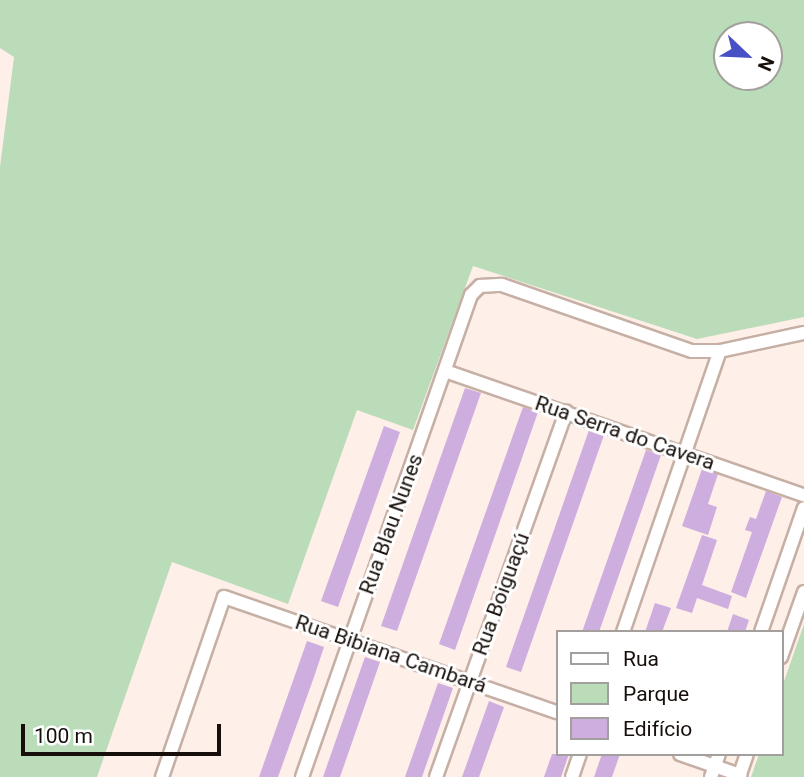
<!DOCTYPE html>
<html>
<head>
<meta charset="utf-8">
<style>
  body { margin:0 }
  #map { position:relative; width:804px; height:777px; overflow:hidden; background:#feefe8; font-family:Roboto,sans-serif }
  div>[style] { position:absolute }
  .green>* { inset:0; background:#bbdcb9 }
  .building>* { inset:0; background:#ceaddf }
  .roads { filter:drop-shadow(2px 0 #c6afa4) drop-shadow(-2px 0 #c6afa4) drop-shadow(0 2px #c6afa4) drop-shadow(0 -2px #c6afa4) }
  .minor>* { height:12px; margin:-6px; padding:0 6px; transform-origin:6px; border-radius:6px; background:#fff }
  span { translate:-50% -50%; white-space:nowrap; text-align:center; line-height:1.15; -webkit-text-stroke:6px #fff; paint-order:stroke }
  .street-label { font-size:21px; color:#170f0b }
  .legend { position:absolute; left:556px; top:630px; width:228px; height:126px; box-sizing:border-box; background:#fff; border:2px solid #a29f9d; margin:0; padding:9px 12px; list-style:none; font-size:21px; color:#170f0b }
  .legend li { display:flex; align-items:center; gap:14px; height:35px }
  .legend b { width:35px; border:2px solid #a29f9d }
  .north { position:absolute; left:713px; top:21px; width:70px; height:70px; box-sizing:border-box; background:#fff; border:2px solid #a29f9d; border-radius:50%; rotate:113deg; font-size:19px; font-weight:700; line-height:28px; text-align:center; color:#170f0b }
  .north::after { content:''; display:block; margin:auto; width:24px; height:32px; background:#4850c5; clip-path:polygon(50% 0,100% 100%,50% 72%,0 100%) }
  .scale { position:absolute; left:21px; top:724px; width:200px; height:32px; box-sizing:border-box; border:4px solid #170f0b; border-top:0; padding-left:9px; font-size:21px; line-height:24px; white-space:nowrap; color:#170f0b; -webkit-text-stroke:5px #fff; paint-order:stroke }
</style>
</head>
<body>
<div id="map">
  <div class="green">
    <div style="clip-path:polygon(evenodd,0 0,804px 0,804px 317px,697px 339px,473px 266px,413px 430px,357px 410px,288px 604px,172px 562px,97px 777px,0 777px,0 167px,14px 57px,0 48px,0 0,769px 35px,769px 77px,727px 77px,727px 35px,769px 35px)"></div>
    <div style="clip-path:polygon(804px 624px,804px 777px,751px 777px,759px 754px,781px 754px,781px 690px)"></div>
  </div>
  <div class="building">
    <div style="clip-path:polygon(465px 388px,481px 393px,397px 631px,381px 626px)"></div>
    <div style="clip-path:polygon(523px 407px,538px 412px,455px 650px,439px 644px)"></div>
    <div style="clip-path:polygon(384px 426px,400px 432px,338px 607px,321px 601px)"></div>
    <div style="clip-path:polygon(589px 430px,604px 435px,521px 672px,506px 667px)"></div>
    <div style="clip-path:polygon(646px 450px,661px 455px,599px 632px,582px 632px)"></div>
    <div style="clip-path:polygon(702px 469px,718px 474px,708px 504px,717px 507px,708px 535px,682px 526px)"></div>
    <div style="clip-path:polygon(766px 491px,782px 497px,746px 598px,731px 592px,752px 532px,745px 530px,750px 517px,756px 519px)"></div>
    <div style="clip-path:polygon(702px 535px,717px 540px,702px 585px,732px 596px,728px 609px,697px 598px,692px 613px,676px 608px)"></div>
    <div style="clip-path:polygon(655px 603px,671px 608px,662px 632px,645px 632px)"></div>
    <div style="clip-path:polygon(733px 614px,749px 620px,745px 632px,727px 632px)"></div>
    <div style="clip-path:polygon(307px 641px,324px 647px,314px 677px,278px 777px,259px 777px)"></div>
    <div style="clip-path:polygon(365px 657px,380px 662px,340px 777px,323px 777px)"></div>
    <div style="clip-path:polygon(438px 683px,453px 688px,422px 777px,405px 777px)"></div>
    <div style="clip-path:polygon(489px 701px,504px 707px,479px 777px,462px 777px)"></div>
    <div style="clip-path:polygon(552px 754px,569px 754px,561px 777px,544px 777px)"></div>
    <div style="clip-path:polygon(602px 754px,620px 754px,612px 777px,594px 777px)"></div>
  </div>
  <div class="roads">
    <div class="minor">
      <div style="left:445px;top:371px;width:380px;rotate:19.1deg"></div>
      <div style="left:623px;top:632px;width:297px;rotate:-71deg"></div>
      <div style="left:761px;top:632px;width:131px;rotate:-70.9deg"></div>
      <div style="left:781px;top:657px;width:69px;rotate:-70.5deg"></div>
      <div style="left:680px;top:754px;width:64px;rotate:19.3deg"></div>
      <div style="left:162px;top:777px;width:190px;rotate:-71deg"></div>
      <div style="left:224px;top:597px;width:352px;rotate:19.1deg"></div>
      <div style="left:302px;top:777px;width:511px;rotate:-70.68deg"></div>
      <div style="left:471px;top:295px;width:13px;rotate:-45deg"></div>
      <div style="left:480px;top:286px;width:22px;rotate:-3deg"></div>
      <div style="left:502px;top:285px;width:201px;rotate:19.2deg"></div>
      <div style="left:692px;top:351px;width:28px"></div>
      <div style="left:720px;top:351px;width:86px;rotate:-12.1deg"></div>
      <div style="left:436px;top:777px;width:388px;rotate:-70.4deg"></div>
      <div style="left:572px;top:777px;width:24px;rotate:-71deg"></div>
      <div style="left:711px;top:777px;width:24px;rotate:-71deg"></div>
      <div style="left:739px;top:777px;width:24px;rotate:-71deg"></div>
    </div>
  </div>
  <div class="street-label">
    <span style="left:625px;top:433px;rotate:19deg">Rua Serra do Cavera</span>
    <span style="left:391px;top:524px;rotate:-70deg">Rua Blau Nunes</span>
    <span style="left:501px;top:594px;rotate:-70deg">Rua Boiguaçú</span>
    <span style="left:391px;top:654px;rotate:19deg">Rua Bibiana Cambará</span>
  </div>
  <ul class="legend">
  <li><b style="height:9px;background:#fff"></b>Rua</li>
  <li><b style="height:19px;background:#bbdcb9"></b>Parque</li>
  <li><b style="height:19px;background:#ceaddf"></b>Edifício</li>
  </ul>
  <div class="north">N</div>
  <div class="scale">100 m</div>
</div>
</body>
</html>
